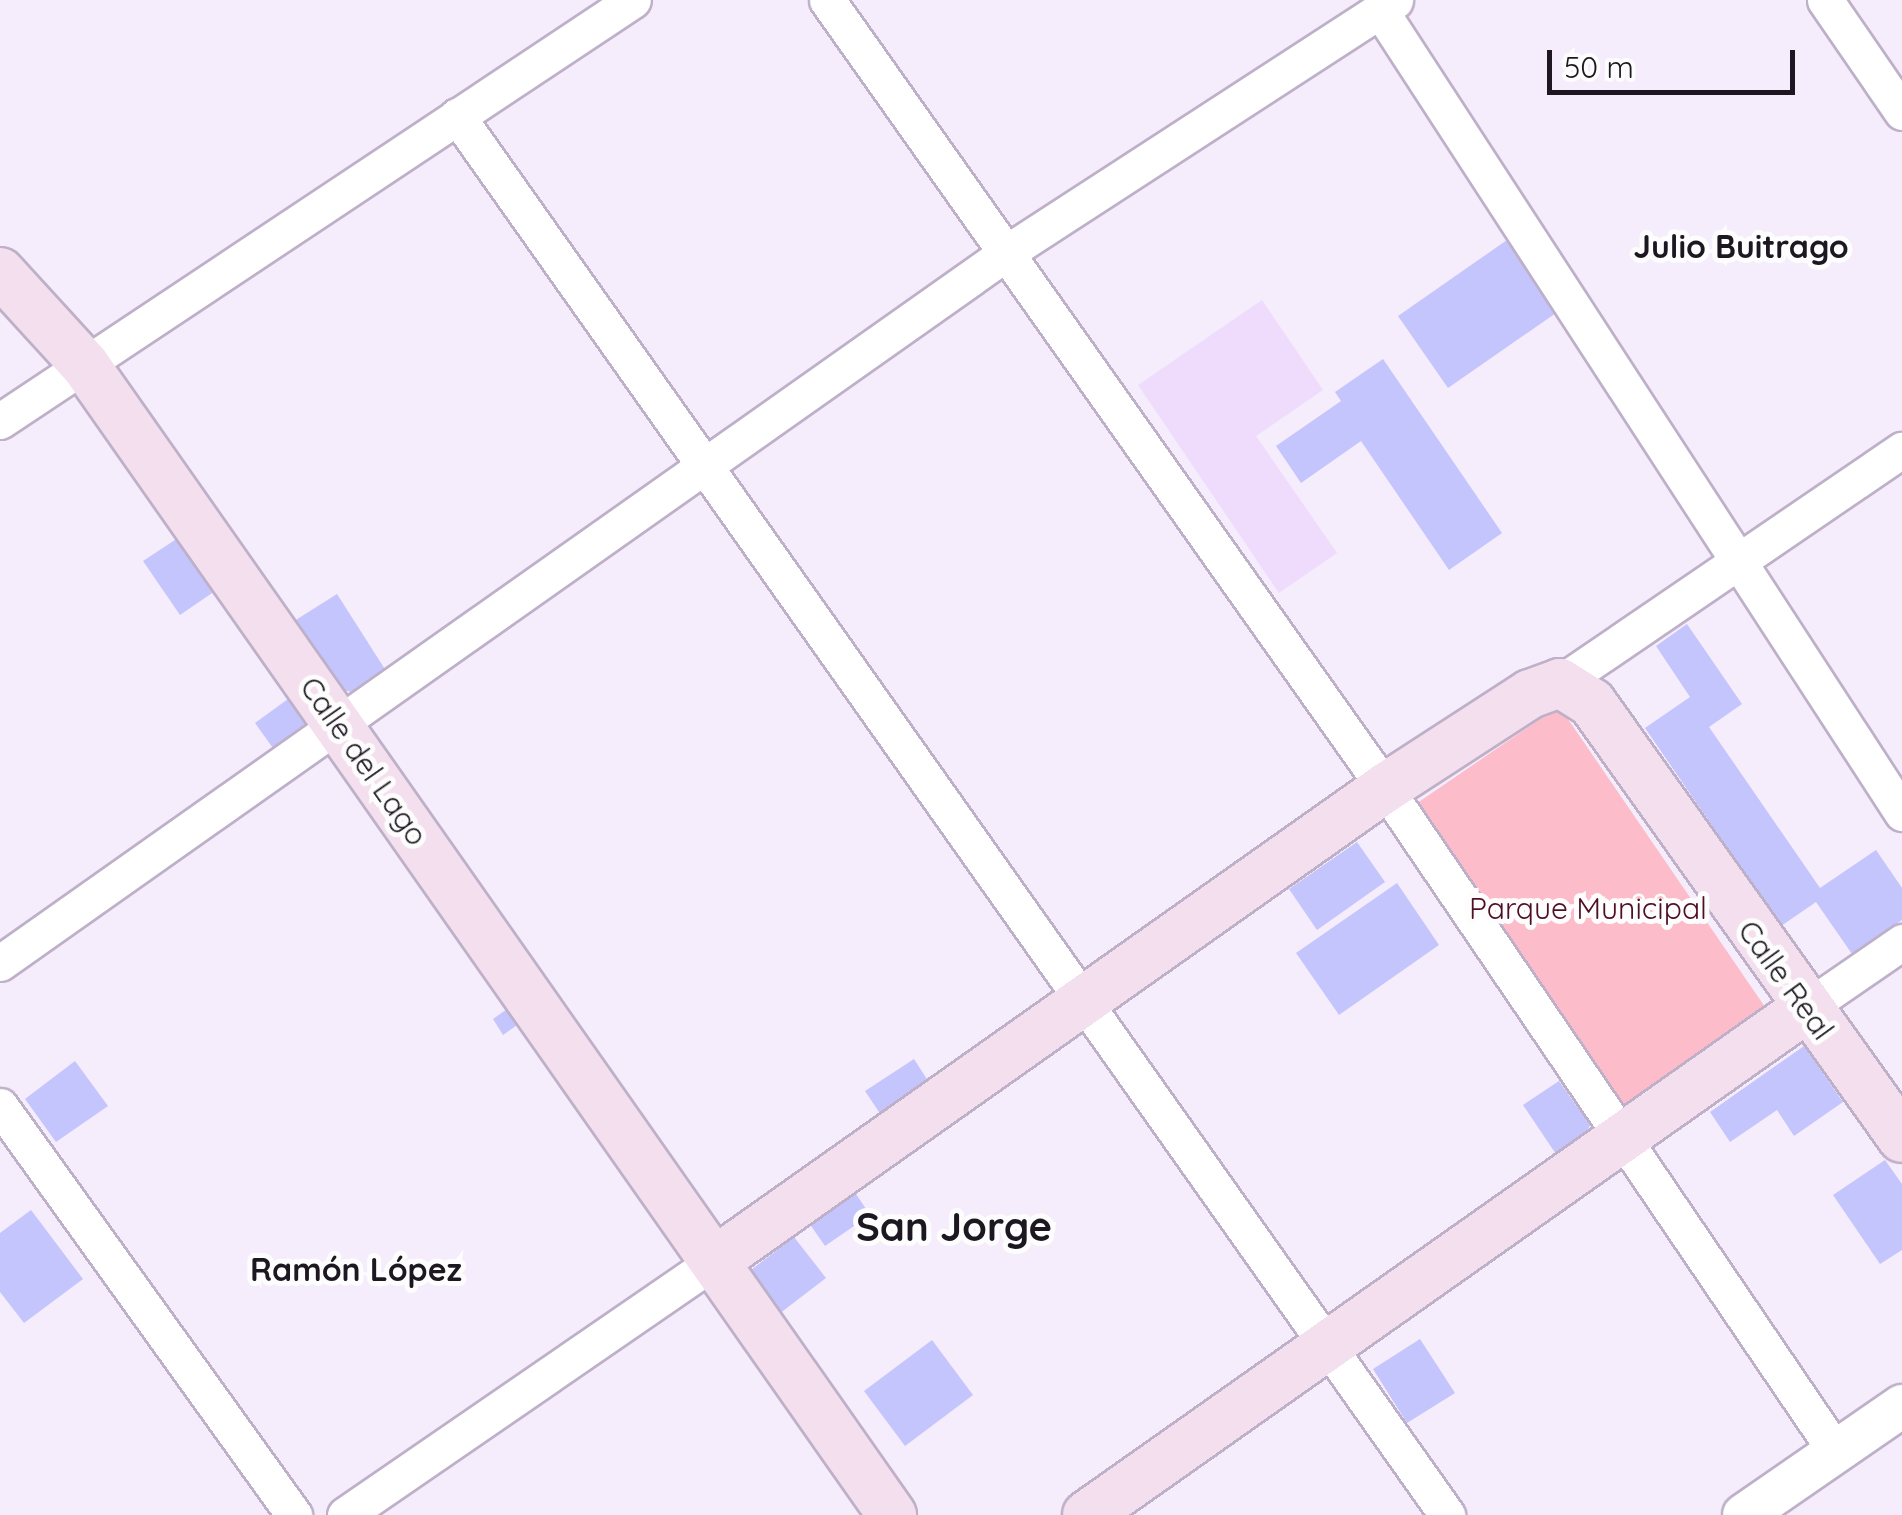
<!DOCTYPE html>
<html>
<head>
<meta charset="utf-8">
<style>
  body { margin:0 }
  #map { position:relative; width:1902px; height:1515px; overflow:hidden; background:#f5ecfc; font-family:Quicksand,sans-serif }
  div>[style] { position:absolute }
  .built>* { inset:0; background:#efdcfd }
  .green>* { inset:0; background:#fdbcc9 }
  .building>* { inset:0; background:#c4c5fc }
  .roads { filter:drop-shadow(2px 0 #beb0c9) drop-shadow(-2px 0 #beb0c9) drop-shadow(0 2px #beb0c9) drop-shadow(0 -2px #beb0c9) }
  .minor>* { height:35px; margin:-17.5px; padding:0 17.5px; transform-origin:17.5px; border-radius:17.5px; background:#fff }
  .tertiary>* { height:42px; margin:-21px; padding:0 21px; transform-origin:21px; border-radius:21px; background:#fff }
  .secondary>* { height:48px; margin:-24px; padding:0 24px; transform-origin:24px; border-radius:24px; background:#f4dfee }
  span { translate:-50% -50%; white-space:nowrap; text-align:center; line-height:1.15; -webkit-text-stroke:10px #fdfdfd; paint-order:stroke }
  .street-label { font-size:30px; color:#1c1720 }
  .park-label { font-size:30px; color:#4e0e24 }
  .neighbourhood-label { font-size:32px; color:#1c1720; font-weight:700 }
  .district-label { font-size:40px; color:#1c1720; font-weight:700 }
  .scale { position:absolute; left:1547px; top:50px; width:248px; height:45px; box-sizing:border-box; border:5px solid #1c1720; border-top:0; padding-left:12px; font-size:30px; line-height:35px; white-space:nowrap; color:#1c1720; -webkit-text-stroke:8px #fdfdfd; paint-order:stroke }
</style>
</head>
<body>
<div id="map">
  <div class="built">
    <div style="clip-path:polygon(1262px 300px,1323px 390px,1256px 436px,1337px 553px,1279px 593px,1138px 385px)"></div>
  </div>
  <div class="green">
    <div style="clip-path:polygon(1559px 706px,1765px 1007px,1617px 1110px,1410px 808px)"></div>
  </div>
  <div class="building">
    <div style="clip-path:polygon(1507px 240px,1556px 313px,1448px 388px,1398px 316px)"></div>
    <div style="clip-path:polygon(1383px 359px,1502px 533px,1449px 570px,1361px 441px,1301px 483px,1276px 446px,1341px 401px,1335px 392px)"></div>
    <div style="clip-path:polygon(178px 538px,215px 591px,180px 615px,143px 561px)"></div>
    <div style="clip-path:polygon(337px 594px,388px 674px,361px 694px,334px 688px,291px 623px)"></div>
    <div style="clip-path:polygon(1687px 624px,1742px 704px,1709px 727px,1820px 888px,1876px 850px,1902px 888px,1902px 920px,1852px 954px,1816px 902px,1781px 926px,1645px 728px,1690px 697px,1656px 646px)"></div>
    <div style="clip-path:polygon(288px 699px,308px 728px,275px 751px,255px 723px)"></div>
    <div style="clip-path:polygon(1357px 842px,1385px 882px,1317px 930px,1289px 889px)"></div>
    <div style="clip-path:polygon(1397px 883px,1439px 945px,1339px 1015px,1296px 953px)"></div>
    <div style="clip-path:polygon(513px 1005px,524px 1020px,503px 1035px,493px 1019px)"></div>
    <div style="clip-path:polygon(1804px 1046px,1843px 1102px,1794px 1136px,1777px 1110px,1730px 1142px,1710px 1112px)"></div>
    <div style="clip-path:polygon(914px 1059px,932px 1087px,883px 1118px,865px 1091px)"></div>
    <div style="clip-path:polygon(75px 1061px,108px 1106px,56px 1142px,25px 1099px)"></div>
    <div style="clip-path:polygon(1559px 1081px,1590px 1125px,1581px 1147px,1560px 1160px,1523px 1105px)"></div>
    <div style="clip-path:polygon(1885px 1160px,1902px 1184px,1902px 1250px,1880px 1264px,1833px 1195px)"></div>
    <div style="clip-path:polygon(852px 1188px,870px 1215px,825px 1246px,807px 1220px)"></div>
    <div style="clip-path:polygon(31px 1210px,83px 1279px,24px 1323px,0 1292px,0 1233px)"></div>
    <div style="clip-path:polygon(794px 1237px,826px 1278px,779px 1314px,747px 1273px)"></div>
    <div style="clip-path:polygon(1420px 1339px,1455px 1393px,1407px 1423px,1373px 1369px)"></div>
    <div style="clip-path:polygon(932px 1340px,973px 1395px,905px 1446px,864px 1391px)"></div>
  </div>
  <div class="roads">
    <div class="minor">
      <div style="left:827px;top:0;width:966px;rotate:54.7deg"></div>
      <div style="left:1385px;top:788px;width:803px;rotate:55.81deg"></div>
      <div style="left:1825px;top:0;width:136px;rotate:55.5deg"></div>
      <div style="left:1380px;top:10px;width:958px;rotate:56.97deg"></div>
      <div style="left:457px;top:116px;width:1714px;rotate:54.71deg"></div>
      <div style="left:0;top:421px;width:760px;rotate:-33.63deg"></div>
      <div style="left:1560px;top:683px;width:414px;rotate:-34.3deg"></div>
      <div style="left:0;top:963px;width:1231px;rotate:-35.21deg"></div>
      <div style="left:1006px;top:253px;width:464px;rotate:-33deg"></div>
      <div style="left:1805px;top:1009px;width:118px;rotate:-34.6deg"></div>
      <div style="left:0;top:1106px;width:504px;rotate:54.29deg"></div>
      <div style="left:345px;top:1515px;width:449px;rotate:-34.5deg"></div>
    </div>
    <div class="tertiary">
      <div style="left:1744px;top:1515px;width:192px;rotate:-34.6deg"></div>
    </div>
    <div class="secondary">
      <div style="left:0;top:272px;width:126px;rotate:47.6deg"></div>
      <div style="left:85px;top:365px;width:1405px;rotate:54.94deg"></div>
      <div style="left:715px;top:1261px;width:820px;rotate:-35.22deg"></div>
      <div style="left:1385px;top:788px;width:173px;rotate:-33deg"></div>
      <div style="left:1530px;top:694px;width:32px;rotate:-20deg"></div>
      <div style="left:1560px;top:683px;width:38px;rotate:32deg"></div>
      <div style="left:1592px;top:703px;width:534px;rotate:54.52deg"></div>
      <div style="left:1087px;top:1515px;width:878px;rotate:-35.17deg"></div>
    </div>
  </div>
  <div class="street-label">
    <span style="left:364px;top:761px;rotate:55deg">Calle del Lago</span>
    <span style="left:1786px;top:980px;rotate:54deg">Calle Real</span>
  </div>
  <div class="park-label">
    <span style="left:1588px;top:908px">Parque Municipal</span>
  </div>
  <div class="neighbourhood-label">
    <span style="left:1741px;top:246px">Julio Buitrago</span>
    <span style="left:356px;top:1269px">Ramón López</span>
  </div>
  <div class="district-label">
    <span style="left:954px;top:1226px">San Jorge</span>
  </div>
  <div class="scale">50 m</div>
</div>
</body>
</html>
